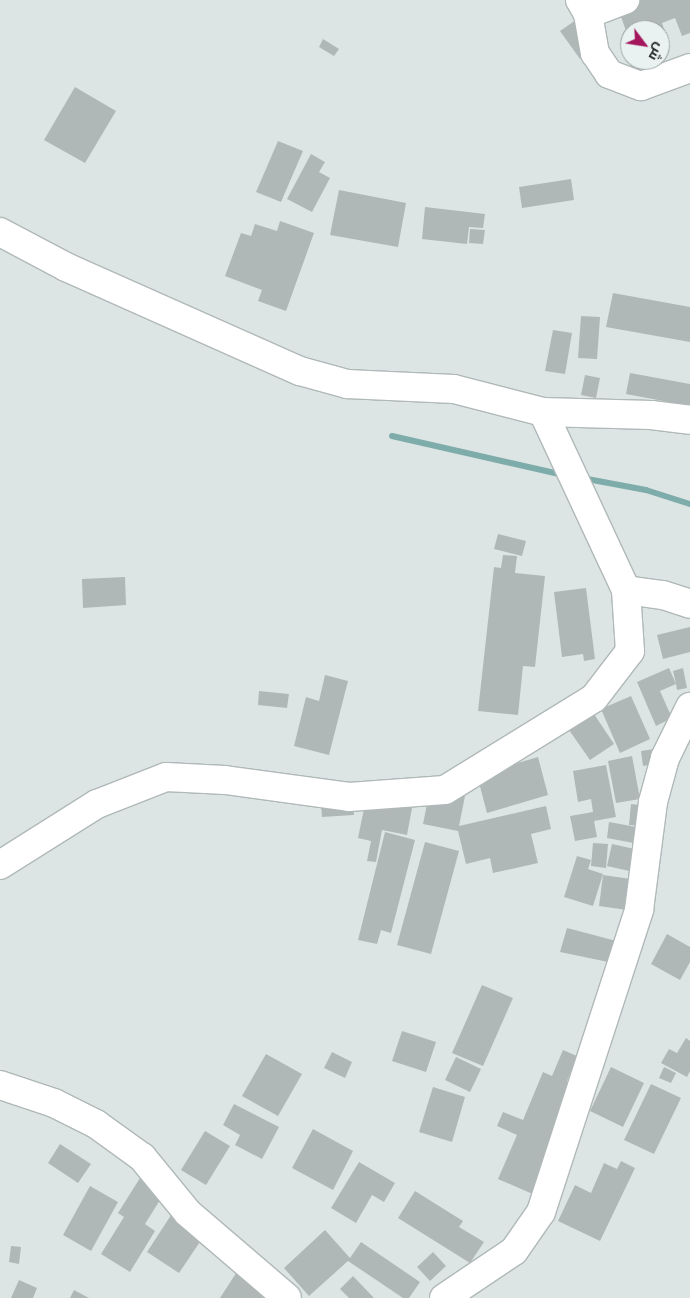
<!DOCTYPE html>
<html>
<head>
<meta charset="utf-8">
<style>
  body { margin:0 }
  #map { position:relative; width:690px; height:1298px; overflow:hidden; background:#dce5e4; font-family:"IBM Plex Sans",Cairo,sans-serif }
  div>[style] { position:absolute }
  .stream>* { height:6px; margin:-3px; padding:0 3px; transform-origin:3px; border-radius:3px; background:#7eacaa }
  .building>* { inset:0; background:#b0b8b7 }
  .roads { filter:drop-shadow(1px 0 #b0b8b8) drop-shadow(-1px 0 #b0b8b8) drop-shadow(0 1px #b0b8b8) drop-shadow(0 -1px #b0b8b8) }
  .minor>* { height:28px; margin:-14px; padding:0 14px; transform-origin:14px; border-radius:14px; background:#fff }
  span { translate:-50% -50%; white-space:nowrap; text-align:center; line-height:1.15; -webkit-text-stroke:4.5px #e9f2f1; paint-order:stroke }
  .north { position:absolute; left:620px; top:20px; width:50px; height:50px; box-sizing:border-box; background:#e9f2f1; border:1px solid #9aa0a0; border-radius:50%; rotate:121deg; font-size:14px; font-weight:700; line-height:20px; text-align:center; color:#232626 }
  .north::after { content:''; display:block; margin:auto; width:18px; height:22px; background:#a4175d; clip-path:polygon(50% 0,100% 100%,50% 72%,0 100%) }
</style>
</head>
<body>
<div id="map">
  <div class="stream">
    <div style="left:392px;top:436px;width:176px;rotate:12.8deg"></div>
    <div style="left:582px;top:478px;width:65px;rotate:10.6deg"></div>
    <div style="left:646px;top:490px;width:46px;rotate:17.7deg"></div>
  </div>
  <div class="building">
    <div style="clip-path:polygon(615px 0,690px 0,690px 33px,682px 36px,675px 18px,662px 23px,669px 44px,660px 47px,660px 30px,630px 30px,630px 42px)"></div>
    <div style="clip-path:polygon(589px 11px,608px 39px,580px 59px,560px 31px)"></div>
    <div style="clip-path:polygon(323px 39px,339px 49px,334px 56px,319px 47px)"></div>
    <div style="clip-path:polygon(75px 87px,116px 111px,85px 163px,44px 140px)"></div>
    <div style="clip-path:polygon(278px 141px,303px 151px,281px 202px,256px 192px)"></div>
    <div style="clip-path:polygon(311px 154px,325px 162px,319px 172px,330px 178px,312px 212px,287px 199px)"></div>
    <div style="clip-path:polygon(571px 179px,574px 200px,522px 208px,519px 187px)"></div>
    <div style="clip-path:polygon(339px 190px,406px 203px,398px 247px,330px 235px)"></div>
    <div style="clip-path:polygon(425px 207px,485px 214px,483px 228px,469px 227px,467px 244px,422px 239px)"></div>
    <div style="clip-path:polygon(280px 221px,314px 233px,286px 311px,258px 301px,262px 290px,225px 276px,241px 233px,251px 236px,255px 224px,277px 231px)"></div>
    <div style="clip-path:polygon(470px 229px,485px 230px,483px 244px,469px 243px)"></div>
    <div style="clip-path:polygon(613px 293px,690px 307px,690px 342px,606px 327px)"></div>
    <div style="clip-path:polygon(581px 316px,600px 317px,597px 359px,578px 358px)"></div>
    <div style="clip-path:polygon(553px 330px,572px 333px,565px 374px,545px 371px)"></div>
    <div style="clip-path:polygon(630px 373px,690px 384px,690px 406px,626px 394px)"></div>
    <div style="clip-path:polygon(585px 375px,600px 378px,596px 398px,581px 395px)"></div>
    <div style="clip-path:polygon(498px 534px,526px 541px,522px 556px,494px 549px)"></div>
    <div style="clip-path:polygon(503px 555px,517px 556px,515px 573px,545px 576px,535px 667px,523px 666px,518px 715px,478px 711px,494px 567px,501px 568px)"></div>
    <div style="clip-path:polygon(125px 577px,126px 605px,83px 608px,82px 579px)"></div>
    <div style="clip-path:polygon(586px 588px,595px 659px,584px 661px,583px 654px,562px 657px,554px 592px)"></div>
    <div style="clip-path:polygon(690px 627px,690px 652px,663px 659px,657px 635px)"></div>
    <div style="clip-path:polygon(669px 668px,676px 684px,673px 671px,683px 668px,687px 688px,677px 690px,676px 684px,660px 691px,672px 718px,656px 726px,637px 682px)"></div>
    <div style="clip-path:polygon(325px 675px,348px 681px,329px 755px,294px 746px,306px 697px,319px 701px)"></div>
    <div style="clip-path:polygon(259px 691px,289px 694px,287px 708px,258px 705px)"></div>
    <div style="clip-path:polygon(631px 696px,650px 739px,620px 753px,601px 709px)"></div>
    <div style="clip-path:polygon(594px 714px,614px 744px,590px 760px,569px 730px)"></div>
    <div style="clip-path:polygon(654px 749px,656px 764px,643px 766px,641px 751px)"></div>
    <div style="clip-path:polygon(632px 756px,640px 799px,616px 803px,608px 761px)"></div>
    <div style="clip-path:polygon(538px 757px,548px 795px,487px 813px,477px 775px)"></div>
    <div style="clip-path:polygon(606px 765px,616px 817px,594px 821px,597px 837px,575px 841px,570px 816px,593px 812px,591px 799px,578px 802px,573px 771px)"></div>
    <div style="clip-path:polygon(430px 789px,465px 796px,459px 826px,546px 806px,551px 829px,531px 834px,538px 863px,493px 873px,490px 858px,466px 864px,458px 831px,423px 824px)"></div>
    <div style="clip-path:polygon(415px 792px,407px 835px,382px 830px,376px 862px,367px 861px,371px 841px,358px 838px,366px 799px)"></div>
    <div style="clip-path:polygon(353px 802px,354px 815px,322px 817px,321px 804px)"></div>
    <div style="clip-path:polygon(631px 804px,648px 806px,646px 826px,629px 825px)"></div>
    <div style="clip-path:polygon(609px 822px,642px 828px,639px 844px,607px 838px)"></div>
    <div style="clip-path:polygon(385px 832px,415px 840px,391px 933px,381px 930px,377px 944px,358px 940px)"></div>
    <div style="clip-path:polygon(425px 842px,459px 851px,431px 954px,397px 945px)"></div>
    <div style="clip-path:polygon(593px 843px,608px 844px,606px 868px,591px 866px)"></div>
    <div style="clip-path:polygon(612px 844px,639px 850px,634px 872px,607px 866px)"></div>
    <div style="clip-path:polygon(577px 856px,591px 860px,588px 869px,603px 874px,593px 906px,564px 897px)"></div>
    <div style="clip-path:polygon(603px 875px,638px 880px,634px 911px,599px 906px)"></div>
    <div style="clip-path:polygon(567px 928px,624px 943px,618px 964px,560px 952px)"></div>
    <div style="clip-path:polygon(667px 934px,690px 947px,690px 962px,680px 980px,651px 964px)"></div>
    <div style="clip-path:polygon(482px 985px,513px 998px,483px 1066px,452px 1053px)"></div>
    <div style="clip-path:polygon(402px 1031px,436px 1042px,426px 1072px,392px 1061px)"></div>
    <div style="clip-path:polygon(686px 1038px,690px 1041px,690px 1071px,687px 1077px,661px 1063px,669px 1049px,677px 1053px)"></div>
    <div style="clip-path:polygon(563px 1050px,577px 1056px,567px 1081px,580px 1086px,535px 1195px,498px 1179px,517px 1135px,497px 1126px,503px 1112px,523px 1120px,543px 1072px,552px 1076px)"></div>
    <div style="clip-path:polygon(332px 1052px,352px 1062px,345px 1078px,324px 1068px)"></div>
    <div style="clip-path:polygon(266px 1054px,302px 1074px,278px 1116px,242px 1096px)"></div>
    <div style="clip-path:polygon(456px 1057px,481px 1069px,470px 1092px,445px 1080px)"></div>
    <div style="clip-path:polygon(611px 1067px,644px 1083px,623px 1127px,590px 1111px)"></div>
    <div style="clip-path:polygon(664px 1067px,676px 1073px,671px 1083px,659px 1078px)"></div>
    <div style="clip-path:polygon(651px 1084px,681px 1098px,654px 1154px,624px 1140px)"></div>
    <div style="clip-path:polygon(433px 1087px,465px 1097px,452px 1142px,419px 1132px)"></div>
    <div style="clip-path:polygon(234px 1104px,279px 1127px,262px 1159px,235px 1145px,240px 1135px,223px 1125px)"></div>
    <div style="clip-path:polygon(313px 1129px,353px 1151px,333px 1190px,292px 1168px)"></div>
    <div style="clip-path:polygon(205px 1131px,230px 1146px,206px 1185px,181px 1170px)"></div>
    <div style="clip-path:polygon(60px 1144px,91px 1164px,78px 1183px,48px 1163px)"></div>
    <div style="clip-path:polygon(621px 1161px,635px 1168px,600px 1241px,558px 1221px,575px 1185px,591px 1193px,604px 1163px,617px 1169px)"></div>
    <div style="clip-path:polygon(359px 1162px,395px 1183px,384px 1202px,372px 1195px,356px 1223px,331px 1208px)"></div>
    <div style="clip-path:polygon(145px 1170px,170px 1184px,145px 1224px,155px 1231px,130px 1272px,101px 1254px,124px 1217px,118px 1213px)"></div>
    <div style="clip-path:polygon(90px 1186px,118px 1202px,91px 1251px,63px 1235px)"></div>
    <div style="clip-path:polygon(415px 1191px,463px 1221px,459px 1227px,484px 1242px,470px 1263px,398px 1218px)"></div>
    <div style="clip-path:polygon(179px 1203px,212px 1224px,179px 1273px,147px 1252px)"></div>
    <div style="clip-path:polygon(325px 1230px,350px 1258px,361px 1242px,420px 1282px,409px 1298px,403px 1298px,348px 1261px,309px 1296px,284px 1268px)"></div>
    <div style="clip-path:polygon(11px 1246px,21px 1247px,19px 1264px,9px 1262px)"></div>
    <div style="clip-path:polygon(433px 1252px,446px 1266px,430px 1281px,417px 1267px)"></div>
    <div style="clip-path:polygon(242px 1264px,280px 1298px,220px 1298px)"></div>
    <div style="clip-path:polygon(353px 1276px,374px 1298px,349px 1298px,340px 1289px)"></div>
    <div style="clip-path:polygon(19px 1280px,37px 1288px,33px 1298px,11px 1298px)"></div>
    <div style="clip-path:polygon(74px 1290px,89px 1298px,70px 1298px)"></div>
  </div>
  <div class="roads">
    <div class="minor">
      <div style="left:580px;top:0;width:16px;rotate:60deg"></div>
      <div style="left:588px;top:14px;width:40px;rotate:80deg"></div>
      <div style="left:595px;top:53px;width:25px;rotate:56deg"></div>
      <div style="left:609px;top:74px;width:34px;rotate:21deg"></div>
      <div style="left:641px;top:86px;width:52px;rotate:-20.2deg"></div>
      <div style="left:588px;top:14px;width:40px;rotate:-21deg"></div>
      <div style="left:0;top:232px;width:75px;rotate:27.9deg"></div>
      <div style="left:66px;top:267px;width:256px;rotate:24deg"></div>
      <div style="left:300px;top:371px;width:49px;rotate:15.5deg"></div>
      <div style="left:347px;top:384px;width:107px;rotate:2.7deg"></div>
      <div style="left:454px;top:389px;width:92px;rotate:14.5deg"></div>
      <div style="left:543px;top:412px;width:108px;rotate:1.6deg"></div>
      <div style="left:651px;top:415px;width:39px;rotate:7deg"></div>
      <div style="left:626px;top:590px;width:37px;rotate:8deg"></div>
      <div style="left:663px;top:595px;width:28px;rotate:18deg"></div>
      <div style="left:0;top:865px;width:115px;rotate:-32.2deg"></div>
      <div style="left:97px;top:804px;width:74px;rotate:-21.4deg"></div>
      <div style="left:166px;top:777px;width:59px;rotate:2.9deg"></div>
      <div style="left:225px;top:780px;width:125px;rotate:7.8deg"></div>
      <div style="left:349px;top:797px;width:96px;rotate:-4.2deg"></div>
      <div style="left:445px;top:790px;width:175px;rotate:-31.7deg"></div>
      <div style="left:594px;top:698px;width:59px;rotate:-52.5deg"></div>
      <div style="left:630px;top:651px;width:61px;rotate:-93.8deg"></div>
      <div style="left:626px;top:590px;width:196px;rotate:-115deg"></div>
      <div style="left:0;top:1085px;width:57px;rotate:18.4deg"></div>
      <div style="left:54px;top:1103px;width:47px;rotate:26.6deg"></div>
      <div style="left:96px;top:1124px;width:57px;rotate:35.7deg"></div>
      <div style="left:142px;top:1157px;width:72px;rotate:50.6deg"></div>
      <div style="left:188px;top:1213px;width:130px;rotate:40.6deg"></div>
      <div style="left:444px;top:1298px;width:84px;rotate:-33.9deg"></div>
      <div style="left:514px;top:1251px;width:47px;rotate:-55.3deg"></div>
      <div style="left:541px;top:1212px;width:318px;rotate:-72deg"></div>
      <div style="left:639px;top:910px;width:109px;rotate:-82.6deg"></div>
      <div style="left:653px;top:802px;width:46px;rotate:-74.7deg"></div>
      <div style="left:665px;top:758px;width:57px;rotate:-63.9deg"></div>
    </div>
  </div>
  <div class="north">ش</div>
</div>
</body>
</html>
